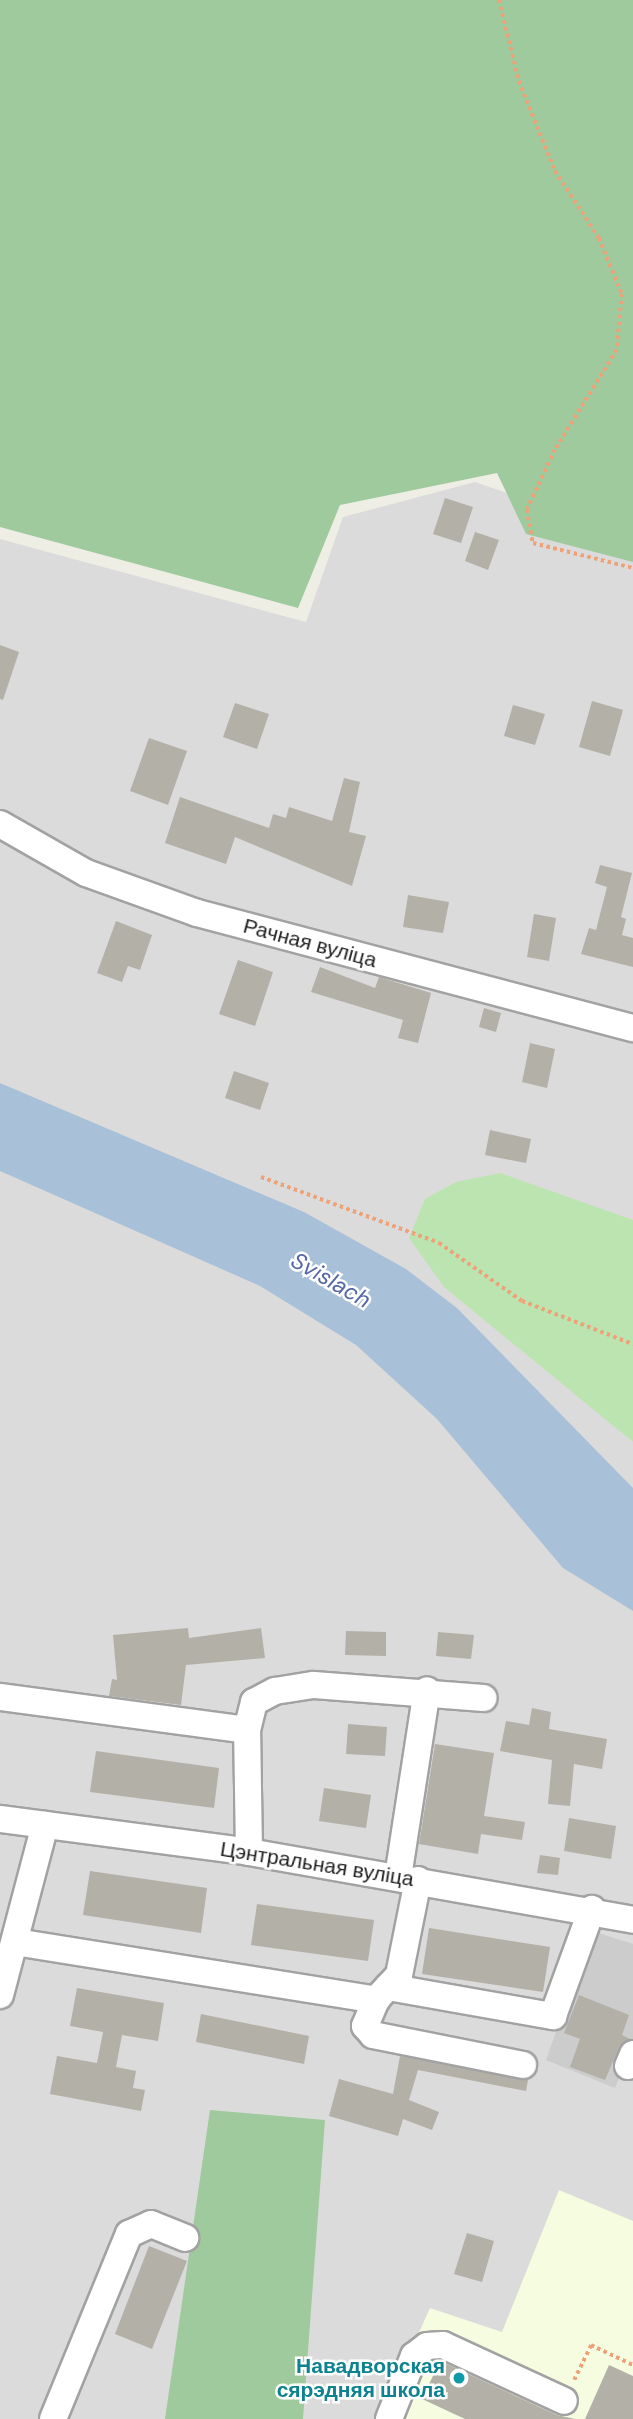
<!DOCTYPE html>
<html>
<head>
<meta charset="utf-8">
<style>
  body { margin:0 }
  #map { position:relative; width:633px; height:2419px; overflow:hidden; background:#eeeee5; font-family:"DM Sans",sans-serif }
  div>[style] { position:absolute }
  .residential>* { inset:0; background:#dcdbdb }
  .education>* { inset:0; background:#f5fce0 }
  .religious>* { inset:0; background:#ccc }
  .grass>* { inset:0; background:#bce4b0 }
  .forest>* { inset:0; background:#9fca9e }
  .water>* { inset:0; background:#a9c1d8 }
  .building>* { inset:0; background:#b3b0a8 }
  .path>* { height:3.5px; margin-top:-1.75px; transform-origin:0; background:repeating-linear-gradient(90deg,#eda277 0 3.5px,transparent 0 7px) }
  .roads { filter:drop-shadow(2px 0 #a2a2a2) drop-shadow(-2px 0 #a2a2a2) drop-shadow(0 2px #a2a2a2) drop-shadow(0 -2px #a2a2a2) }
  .minor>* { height:26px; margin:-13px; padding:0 13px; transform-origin:13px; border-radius:13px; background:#fff }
  .dots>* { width:19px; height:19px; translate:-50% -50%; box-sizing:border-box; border:4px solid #fff; border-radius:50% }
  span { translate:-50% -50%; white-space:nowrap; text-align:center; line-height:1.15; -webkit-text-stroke:5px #fff; paint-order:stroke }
  .street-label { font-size:21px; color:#1e1e1e }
  .culture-label { font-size:21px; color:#0d838f; font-weight:700 }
  .right { translate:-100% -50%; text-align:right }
  .water-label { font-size:23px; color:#5367a5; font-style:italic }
</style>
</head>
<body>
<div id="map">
  <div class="residential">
    <div style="clip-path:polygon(475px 482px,633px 536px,633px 2419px,0 2419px,0 539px,306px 622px,343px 517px)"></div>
  </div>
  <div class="education">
    <div style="clip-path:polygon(559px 2190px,633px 2221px,633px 2419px,380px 2419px,430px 2308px,502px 2332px)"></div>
  </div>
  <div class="religious">
    <div style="clip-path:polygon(592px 1931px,633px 1944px,633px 2043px,615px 2088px,546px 2060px)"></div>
  </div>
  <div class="grass">
    <div style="clip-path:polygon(500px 1173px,633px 1220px,633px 1442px,444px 1287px,409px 1238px,425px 1199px,456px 1182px)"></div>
  </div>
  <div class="forest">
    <div style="clip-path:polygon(0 0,633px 0,633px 562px,526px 534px,497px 473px,340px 505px,298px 608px,0 527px)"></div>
    <div style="clip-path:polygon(210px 2110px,325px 2120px,303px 2419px,165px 2419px)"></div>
  </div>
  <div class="water">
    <div style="clip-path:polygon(0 1083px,304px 1212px,406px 1269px,457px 1308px,633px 1488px,633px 1611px,563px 1568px,437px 1419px,356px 1345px,260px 1286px,0 1171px)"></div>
  </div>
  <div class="building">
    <div style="clip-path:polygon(445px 498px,473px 507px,461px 543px,433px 534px)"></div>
    <div style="clip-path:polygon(475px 532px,499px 540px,488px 570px,465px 561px)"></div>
    <div style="clip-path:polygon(0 645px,19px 652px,3px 700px,0 699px)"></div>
    <div style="clip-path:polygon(592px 701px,623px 710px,610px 756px,579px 747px)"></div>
    <div style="clip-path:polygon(235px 703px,269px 714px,257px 749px,223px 737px)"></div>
    <div style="clip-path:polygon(513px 705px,545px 714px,535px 745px,504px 736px)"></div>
    <div style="clip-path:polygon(149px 738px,187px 751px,168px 805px,130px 791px)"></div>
    <div style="clip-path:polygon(344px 778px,360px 782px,349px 832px,366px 836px,352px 886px,235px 837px,226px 864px,165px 843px,180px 797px,269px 828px,273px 814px,286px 818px,289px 807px,332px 821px)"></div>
    <div style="clip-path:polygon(600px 865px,632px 873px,621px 917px,626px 919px,622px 935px,633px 938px,633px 967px,581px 954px,589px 928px,596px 930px,607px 887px,595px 883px)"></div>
    <div style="clip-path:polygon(408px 895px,449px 902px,443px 933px,403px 927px)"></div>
    <div style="clip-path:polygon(534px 914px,556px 918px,549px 961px,527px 957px)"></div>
    <div style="clip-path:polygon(116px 921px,152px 935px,140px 970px,128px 966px,122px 982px,97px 973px)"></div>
    <div style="clip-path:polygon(238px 960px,273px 972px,255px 1026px,219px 1014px)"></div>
    <div style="clip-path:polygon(320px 967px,375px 988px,379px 977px,431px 993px,418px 1043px,398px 1038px,403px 1020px,311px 992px)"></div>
    <div style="clip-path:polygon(484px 1008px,501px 1013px,496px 1032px,479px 1027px)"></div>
    <div style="clip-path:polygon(530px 1043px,555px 1049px,547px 1088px,522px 1082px)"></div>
    <div style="clip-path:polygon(234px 1071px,269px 1083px,260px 1110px,225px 1098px)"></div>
    <div style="clip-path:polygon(490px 1130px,531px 1139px,526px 1163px,485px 1155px)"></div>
    <div style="clip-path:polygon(188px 1628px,189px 1638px,261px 1628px,265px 1658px,186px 1665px,181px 1705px,109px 1696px,112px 1679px,117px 1680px,113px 1635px)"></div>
    <div style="clip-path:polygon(346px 1631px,386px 1632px,386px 1656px,345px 1655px)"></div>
    <div style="clip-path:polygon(438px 1632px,474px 1635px,471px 1659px,436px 1656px)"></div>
    <div style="clip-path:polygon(532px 1708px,551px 1712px,549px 1729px,607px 1739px,602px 1769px,574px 1764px,570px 1806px,548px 1804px,552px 1760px,500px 1751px,506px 1721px,529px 1725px)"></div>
    <div style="clip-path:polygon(348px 1724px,387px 1727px,385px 1756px,346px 1754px)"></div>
    <div style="clip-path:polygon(435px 1744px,494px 1753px,484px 1816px,525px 1822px,522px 1840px,481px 1834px,478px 1854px,419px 1844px)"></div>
    <div style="clip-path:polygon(96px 1751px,219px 1768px,214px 1808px,90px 1792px)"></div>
    <div style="clip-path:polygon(324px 1788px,371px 1795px,366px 1828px,319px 1821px)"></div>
    <div style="clip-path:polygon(569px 1818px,616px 1826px,611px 1859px,564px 1851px)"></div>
    <div style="clip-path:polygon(540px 1855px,560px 1858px,558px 1875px,537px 1873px)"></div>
    <div style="clip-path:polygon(90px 1871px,207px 1888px,201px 1933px,83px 1915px)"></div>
    <div style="clip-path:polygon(257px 1904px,374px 1920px,368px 1961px,251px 1945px)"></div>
    <div style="clip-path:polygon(429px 1928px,550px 1947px,543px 1992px,422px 1974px)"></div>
    <div style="clip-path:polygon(77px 1988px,164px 2003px,158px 2041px,122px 2035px,116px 2067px,136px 2071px,133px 2088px,145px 2090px,141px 2111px,50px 2094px,57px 2056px,97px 2063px,103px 2032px,70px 2026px)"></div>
    <div style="clip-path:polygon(579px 1995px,629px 2015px,622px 2035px,630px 2039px,619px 2047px,605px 2080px,570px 2067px,580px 2039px,564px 2033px)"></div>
    <div style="clip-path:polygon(201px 2014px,309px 2036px,304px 2064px,196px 2042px)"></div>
    <div style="clip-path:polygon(400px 2056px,528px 2080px,526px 2091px,418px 2070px,409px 2100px,439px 2112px,432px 2130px,403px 2119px,398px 2136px,329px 2116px,339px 2079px,393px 2094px)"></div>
    <div style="clip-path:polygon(467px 2233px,494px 2241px,482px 2282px,454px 2274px)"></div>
    <div style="clip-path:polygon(149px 2246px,187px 2261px,152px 2349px,115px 2334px)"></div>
    <div style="clip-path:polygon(440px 2361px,557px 2415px,575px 2419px,465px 2419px,422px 2399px)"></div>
    <div style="clip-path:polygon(609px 2365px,633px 2376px,633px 2419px,585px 2419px)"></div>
  </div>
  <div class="path">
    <div style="left:499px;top:0;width:83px;rotate:76.1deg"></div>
    <div style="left:519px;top:81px;width:97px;rotate:68.2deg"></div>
    <div style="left:555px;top:171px;width:80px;rotate:56.7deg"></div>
    <div style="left:599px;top:238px;width:61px;rotate:67.7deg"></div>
    <div style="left:622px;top:294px;width:56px;rotate:95.1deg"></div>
    <div style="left:617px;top:350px;width:118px;rotate:121.8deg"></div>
    <div style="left:555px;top:450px;width:66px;rotate:115deg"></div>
    <div style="left:527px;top:510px;width:34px;rotate:80deg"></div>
    <div style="left:533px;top:543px;width:103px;rotate:14deg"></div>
    <div style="left:261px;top:1177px;width:190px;rotate:20.3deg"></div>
    <div style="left:439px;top:1243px;width:101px;rotate:34.9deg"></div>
    <div style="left:522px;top:1301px;width:119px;rotate:21.2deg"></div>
    <div style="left:574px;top:2380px;width:39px;rotate:-64deg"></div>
    <div style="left:591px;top:2345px;width:47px;rotate:25.5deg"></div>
  </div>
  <div class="roads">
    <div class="minor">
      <div style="left:0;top:824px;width:99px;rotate:29.7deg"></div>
      <div style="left:86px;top:873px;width:118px;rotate:19.8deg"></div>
      <div style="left:197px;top:913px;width:451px;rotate:14.8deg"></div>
      <div style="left:0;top:1697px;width:249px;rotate:7.6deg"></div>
      <div style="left:0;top:1819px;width:251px;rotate:7.5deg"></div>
      <div style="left:249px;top:1852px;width:390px;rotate:10deg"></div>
      <div style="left:249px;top:1852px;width:122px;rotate:-90.9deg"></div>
      <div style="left:247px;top:1730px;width:29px;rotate:-76deg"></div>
      <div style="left:254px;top:1702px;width:24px;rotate:-28deg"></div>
      <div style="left:275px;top:1691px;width:39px;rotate:-9deg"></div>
      <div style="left:314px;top:1685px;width:170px;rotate:4.4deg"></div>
      <div style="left:398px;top:1877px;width:189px;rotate:-81.2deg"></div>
      <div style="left:418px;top:1880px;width:97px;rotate:101.3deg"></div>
      <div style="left:399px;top:1975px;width:34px;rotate:133deg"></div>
      <div style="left:376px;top:2000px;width:28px;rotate:113deg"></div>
      <div style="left:365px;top:2026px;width:12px;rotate:48deg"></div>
      <div style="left:373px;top:2035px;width:153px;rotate:11.3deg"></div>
      <div style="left:15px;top:1942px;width:366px;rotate:9.1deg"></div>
      <div style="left:388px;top:1987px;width:168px;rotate:10deg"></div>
      <div style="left:553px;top:2016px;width:114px;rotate:-70deg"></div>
      <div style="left:0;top:1995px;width:176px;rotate:-75.2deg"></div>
      <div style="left:628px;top:2066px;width:13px;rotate:-67deg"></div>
      <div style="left:53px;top:2419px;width:200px;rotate:-67.7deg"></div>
      <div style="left:129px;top:2234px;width:24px;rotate:-24deg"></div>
      <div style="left:151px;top:2224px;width:37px;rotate:22deg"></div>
      <div style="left:389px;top:2419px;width:68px;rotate:-68.4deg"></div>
      <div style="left:414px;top:2356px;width:16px;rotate:-38deg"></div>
      <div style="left:427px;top:2346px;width:16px;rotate:-4deg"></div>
      <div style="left:443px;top:2345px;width:133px;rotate:24.8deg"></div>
    </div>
  </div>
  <div class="dots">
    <div style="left:459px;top:2378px;background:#0f9aa8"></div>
  </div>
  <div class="street-label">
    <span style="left:310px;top:943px;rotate:15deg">Рачная вуліца</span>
    <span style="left:317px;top:1864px;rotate:9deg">Цэнтральная вуліца</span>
  </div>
  <div class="culture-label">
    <span class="right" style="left:445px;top:2378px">Навадворская<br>сярэдняя школа</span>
  </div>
  <div class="water-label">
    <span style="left:331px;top:1280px;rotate:30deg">Svislach</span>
  </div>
</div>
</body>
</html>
